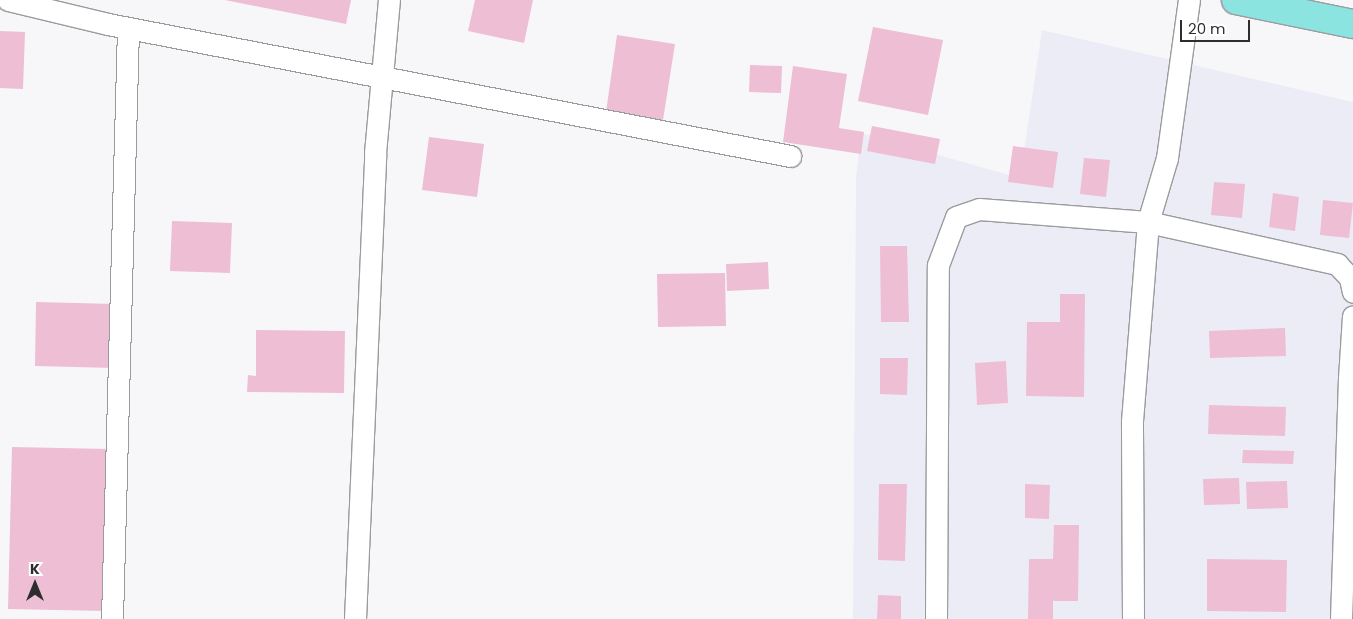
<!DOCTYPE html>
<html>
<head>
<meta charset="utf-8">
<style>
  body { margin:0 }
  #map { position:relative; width:1353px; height:619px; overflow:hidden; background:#f7f7fa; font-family:Poppins,sans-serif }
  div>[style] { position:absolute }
  .built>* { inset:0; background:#ececf6 }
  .building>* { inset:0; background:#eebed4 }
  .roads { filter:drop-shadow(1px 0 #9b9b9e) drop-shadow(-1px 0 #9b9b9e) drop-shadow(0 1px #9b9b9e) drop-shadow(0 -1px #9b9b9e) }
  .minor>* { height:21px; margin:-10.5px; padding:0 10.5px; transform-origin:10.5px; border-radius:10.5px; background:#fff }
  .trunk>* { height:28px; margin:-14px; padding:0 14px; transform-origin:14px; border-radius:14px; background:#8ce4e0 }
  span { translate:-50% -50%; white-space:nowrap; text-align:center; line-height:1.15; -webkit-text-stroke:4px #fff; paint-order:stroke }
  .north { position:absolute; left:10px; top:559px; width:50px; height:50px; -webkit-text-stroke:4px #fff; paint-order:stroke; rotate:0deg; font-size:14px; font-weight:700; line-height:20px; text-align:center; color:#2d2d2e }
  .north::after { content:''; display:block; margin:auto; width:18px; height:22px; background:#2d2d2e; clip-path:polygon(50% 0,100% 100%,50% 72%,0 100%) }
  .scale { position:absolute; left:1180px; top:20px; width:70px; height:22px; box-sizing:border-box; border:2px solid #2d2d2e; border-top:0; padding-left:6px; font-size:15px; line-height:18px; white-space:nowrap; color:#2d2d2e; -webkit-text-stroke:4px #fff; paint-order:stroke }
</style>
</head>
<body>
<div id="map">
  <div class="built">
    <div style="clip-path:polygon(1042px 30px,1353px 102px,1353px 619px,853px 619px,856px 177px,861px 133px,1020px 178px)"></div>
  </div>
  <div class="building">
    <div style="clip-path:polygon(225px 0,351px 0,346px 24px)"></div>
    <div style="clip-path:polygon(475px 0,533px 0,524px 43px,468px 31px)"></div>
    <div style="clip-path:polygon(873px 27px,943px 40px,928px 115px,858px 101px)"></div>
    <div style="clip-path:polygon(0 31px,25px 32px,23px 89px,0 88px)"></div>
    <div style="clip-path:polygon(617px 35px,675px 44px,663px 120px,606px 112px)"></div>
    <div style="clip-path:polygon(750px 65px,782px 66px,781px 93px,749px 92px)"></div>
    <div style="clip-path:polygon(793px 66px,847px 74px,839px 128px,864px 132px,861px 154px,783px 142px)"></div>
    <div style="clip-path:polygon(872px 126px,940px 139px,935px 164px,867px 151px)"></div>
    <div style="clip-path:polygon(429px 137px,484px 144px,477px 197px,422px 190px)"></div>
    <div style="clip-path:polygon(1013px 146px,1058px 152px,1053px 188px,1008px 182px)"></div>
    <div style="clip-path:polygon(1084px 158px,1110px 160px,1106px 197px,1080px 194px)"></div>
    <div style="clip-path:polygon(1214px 182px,1245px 184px,1242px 218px,1211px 215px)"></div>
    <div style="clip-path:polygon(1273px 193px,1299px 197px,1295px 231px,1269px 227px)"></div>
    <div style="clip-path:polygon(1323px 200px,1353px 203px,1349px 238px,1320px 235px)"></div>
    <div style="clip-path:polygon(172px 221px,232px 223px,230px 273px,170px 271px)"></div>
    <div style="clip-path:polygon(880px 246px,907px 246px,909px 322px,881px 322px)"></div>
    <div style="clip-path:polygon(768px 262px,769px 289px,727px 291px,726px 264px)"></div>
    <div style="clip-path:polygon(725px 273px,726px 326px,658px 327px,657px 274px)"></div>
    <div style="clip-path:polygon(1060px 294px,1085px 294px,1084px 397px,1026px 396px,1027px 322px,1060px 322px)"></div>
    <div style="clip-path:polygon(36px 302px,116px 304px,114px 368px,35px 366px)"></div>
    <div style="clip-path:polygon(1285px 328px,1286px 356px,1210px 358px,1209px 331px)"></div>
    <div style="clip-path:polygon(256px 330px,345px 331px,344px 393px,247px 392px,248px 375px,256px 376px)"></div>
    <div style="clip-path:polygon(880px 358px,908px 358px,907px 395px,880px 394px)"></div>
    <div style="clip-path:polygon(1006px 361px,1008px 403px,977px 405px,975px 363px)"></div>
    <div style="clip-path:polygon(1209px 405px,1286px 407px,1285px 436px,1208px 434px)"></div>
    <div style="clip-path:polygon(12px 447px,109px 449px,105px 611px,8px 609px)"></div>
    <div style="clip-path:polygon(1243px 450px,1294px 451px,1293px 464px,1242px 463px)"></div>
    <div style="clip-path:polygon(1239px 478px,1240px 504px,1204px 505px,1203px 479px)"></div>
    <div style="clip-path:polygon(1287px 481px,1288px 508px,1247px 509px,1246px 482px)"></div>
    <div style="clip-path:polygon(879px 484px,907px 484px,905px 561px,878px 560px)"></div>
    <div style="clip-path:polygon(1025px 484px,1050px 485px,1049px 519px,1025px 518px)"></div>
    <div style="clip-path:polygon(1054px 525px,1079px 525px,1078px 601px,1053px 601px,1053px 619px,1028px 619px,1029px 559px,1053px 559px)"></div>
    <div style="clip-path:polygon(1207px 559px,1287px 560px,1286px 612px,1207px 611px)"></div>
    <div style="clip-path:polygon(878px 595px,901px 596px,901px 619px,877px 619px)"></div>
  </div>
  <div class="roads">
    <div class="minor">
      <div style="left:8px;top:0;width:103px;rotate:13.5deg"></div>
      <div style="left:108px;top:24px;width:695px;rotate:10.95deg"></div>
      <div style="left:112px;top:619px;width:591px;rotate:-88.45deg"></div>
      <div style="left:355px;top:619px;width:466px;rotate:-87.5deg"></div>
      <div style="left:375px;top:153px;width:154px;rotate:-84.8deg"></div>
      <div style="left:936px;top:619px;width:354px;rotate:-89.7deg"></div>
      <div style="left:938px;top:265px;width:51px;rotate:-69.4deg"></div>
      <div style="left:956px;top:217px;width:24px;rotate:-19deg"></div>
      <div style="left:979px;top:209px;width:169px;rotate:4.4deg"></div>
      <div style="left:1148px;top:222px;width:194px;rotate:12.5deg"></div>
      <div style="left:1337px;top:264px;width:19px;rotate:47deg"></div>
      <div style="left:1350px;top:278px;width:14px;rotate:78deg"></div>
      <div style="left:1133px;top:619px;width:198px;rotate:-90.3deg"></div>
      <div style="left:1132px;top:421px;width:200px;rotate:-85.4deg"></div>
      <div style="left:1148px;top:222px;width:67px;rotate:-73.5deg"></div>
      <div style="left:1167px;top:158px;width:160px;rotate:-82.1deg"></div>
      <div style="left:1341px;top:619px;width:241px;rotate:-88.1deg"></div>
      <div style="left:1349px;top:378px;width:62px;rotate:-86.3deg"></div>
    </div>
    <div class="trunk">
      <div style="left:1236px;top:0;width:119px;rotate:11.6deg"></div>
    </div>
  </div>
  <div class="north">K</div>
  <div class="scale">20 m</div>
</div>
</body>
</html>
